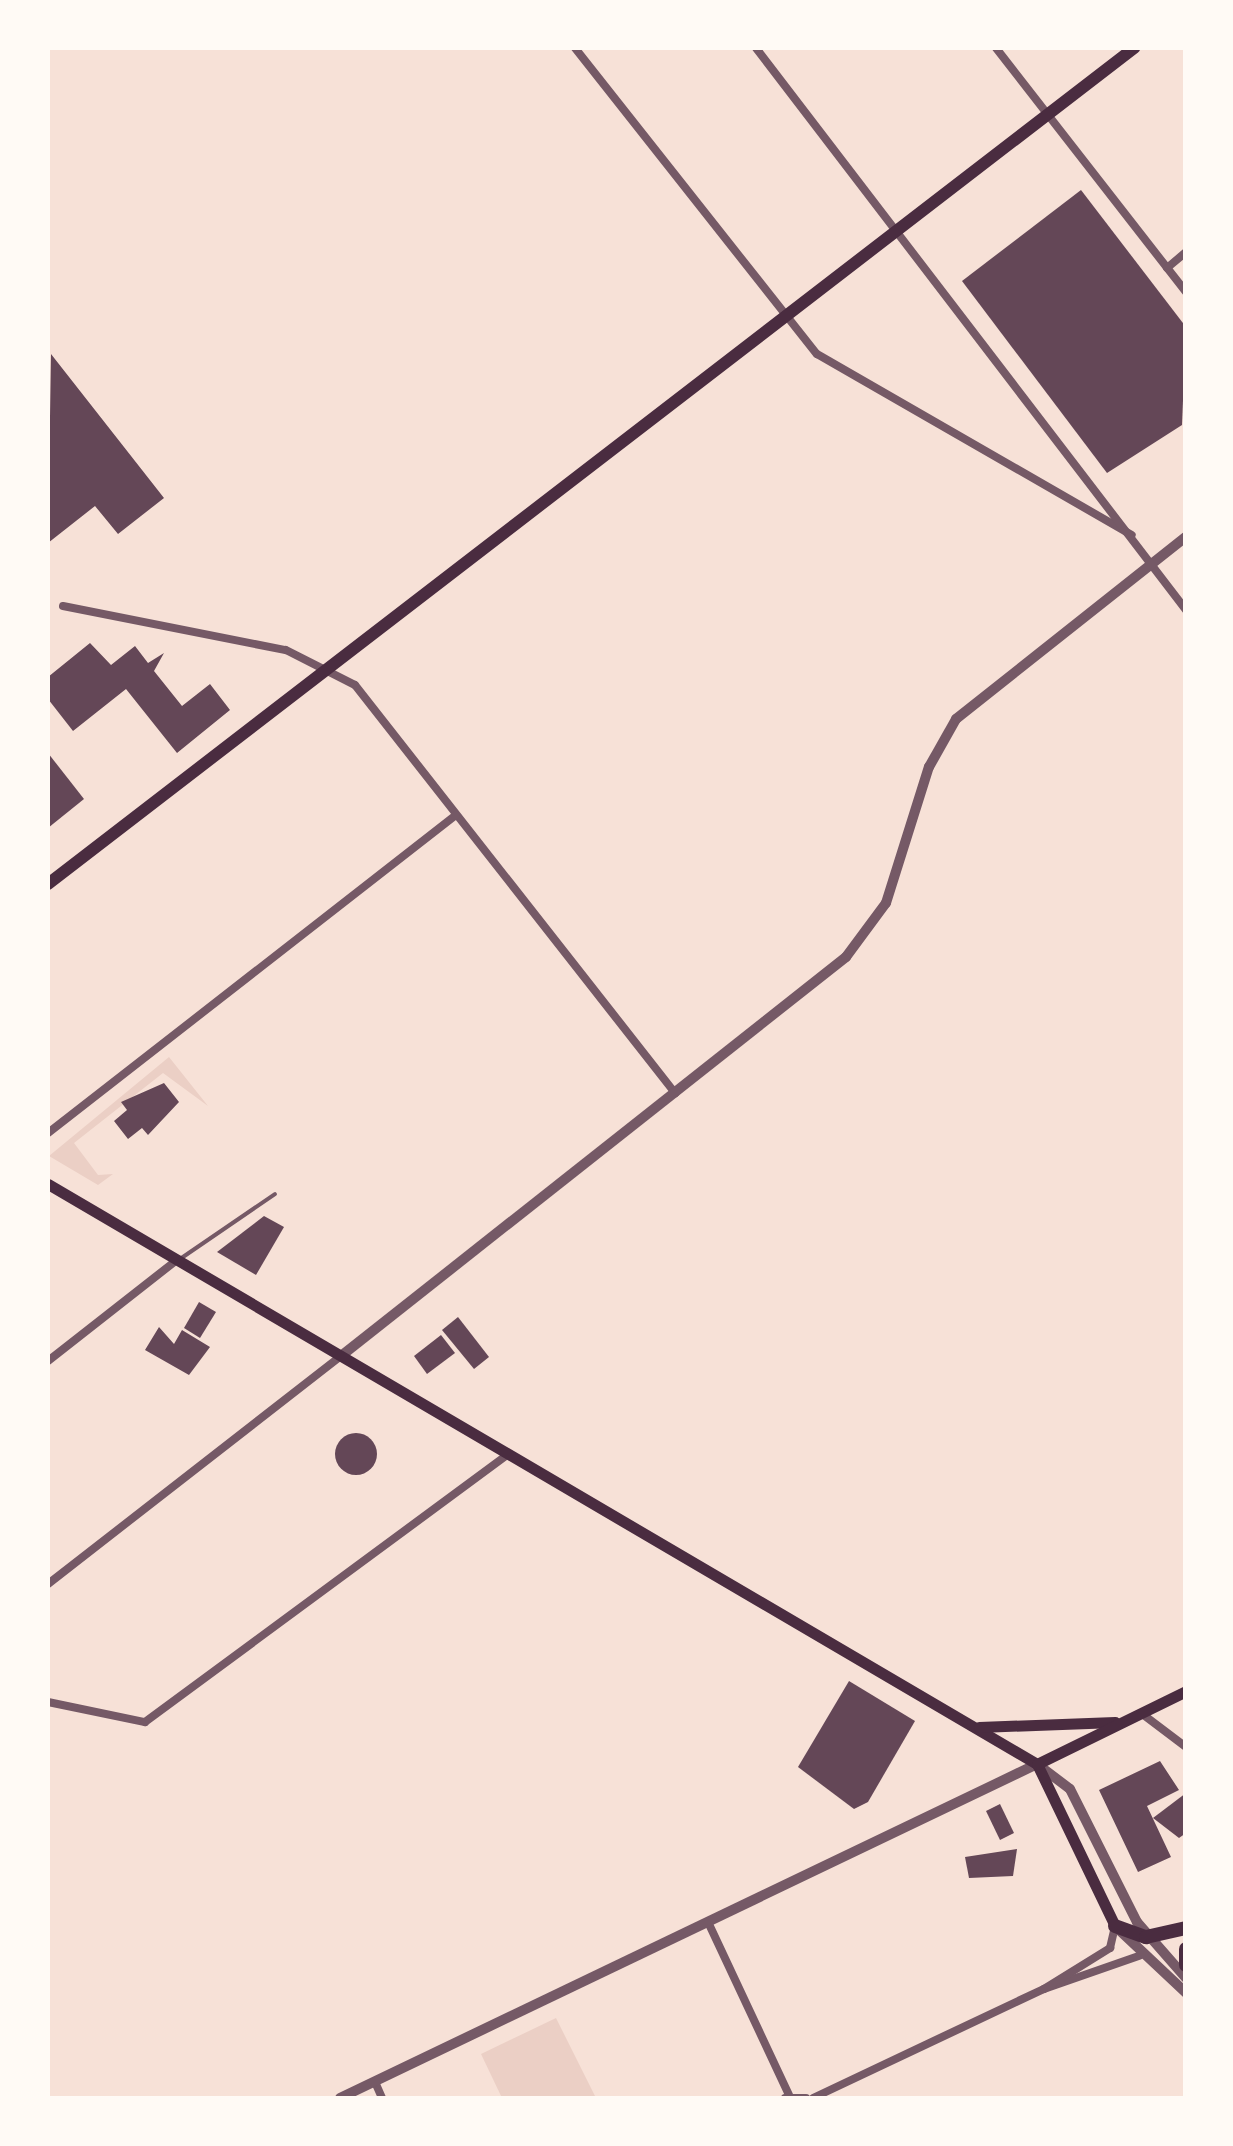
<!DOCTYPE html>
<html>
<head>
<meta charset="utf-8">
<style>
  body { margin:0 }
  #map { position:relative; width:1233px; height:2146px; overflow:hidden; background:#f7e1d7; font-family:"Public Sans",sans-serif }
  div>[style] { position:absolute }
  .green>* { inset:0; background:#ebcfc5 }
  .building>* { inset:0; background:#644757 }
  .round { border-radius:50% }
  .service>* { height:4px; margin:-2px; padding:0 2px; transform-origin:2px; border-radius:2px; background:#755966 }
  .minor>* { height:8px; margin:-4px; padding:0 4px; transform-origin:4px; border-radius:4px; background:#755966 }
  .tertiary>* { height:10px; margin:-5px; padding:0 5px; transform-origin:5px; border-radius:5px; background:#755966 }
  .secondary>* { height:11px; margin:-5.5px; padding:0 5.5px; transform-origin:5.5px; border-radius:5.5px; background:#4a2c40 }
  .primary>* { height:12px; margin:-6px; padding:0 6px; transform-origin:6px; border-radius:6px; background:#4a2c40 }
  .motorway>* { height:14px; margin:-7px; padding:0 7px; transform-origin:7px; border-radius:7px; background:#4a2c40 }
  span { translate:-50% -50%; white-space:nowrap; text-align:center; line-height:1.15; -webkit-text-stroke:10px #fffaf5; paint-order:stroke }
  .frame { position:absolute; inset:0; border:50px solid #fffaf5; pointer-events:none }
</style>
</head>
<body>
<div id="map">
  <div class="green">
    <div style="clip-path:polygon(169px 1057px,208px 1106px,163px 1073px,74px 1143px,98px 1175px,113px 1174px,98px 1185px,49px 1156px)"></div>
    <div style="clip-path:polygon(556px 2018px,596px 2098px,502px 2098px,481px 2054px)"></div>
  </div>
  <div class="building">
    <div style="clip-path:polygon(1081px 190px,1186px 327px,1182px 425px,1107px 473px,962px 281px)"></div>
    <div style="clip-path:polygon(51px 354px,164px 498px,118px 534px,95px 506px,48px 543px)"></div>
    <div style="clip-path:polygon(90px 643px,111px 665px,135px 646px,148px 663px,164px 653px,154px 671px,182px 706px,210px 684px,230px 710px,177px 753px,126px 689px,73px 731px,48px 699px,48px 677px)"></div>
    <div style="clip-path:polygon(48px 753px,84px 799px,48px 828px)"></div>
    <div style="clip-path:polygon(164px 1083px,179px 1102px,148px 1135px,142px 1128px,128px 1139px,114px 1121px,127px 1110px,121px 1102px)"></div>
    <div style="clip-path:polygon(264px 1216px,284px 1227px,256px 1275px,217px 1252px)"></div>
    <div style="clip-path:polygon(199px 1302px,216px 1312px,200px 1338px,184px 1328px)"></div>
    <div style="clip-path:polygon(458px 1317px,489px 1357px,474px 1369px,442px 1330px)"></div>
    <div style="clip-path:polygon(159px 1327px,174px 1344px,182px 1330px,210px 1347px,189px 1375px,145px 1350px)"></div>
    <div style="clip-path:polygon(441px 1335px,455px 1353px,427px 1374px,414px 1356px)"></div>
    <div class="round" style="left:335px;top:1433px;width:42px;height:42px"></div>
    <div style="clip-path:polygon(849px 1681px,915px 1721px,868px 1802px,854px 1809px,798px 1767px)"></div>
    <div style="clip-path:polygon(1160px 1761px,1179px 1790px,1147px 1806px,1171px 1857px,1138px 1872px,1099px 1790px)"></div>
    <div style="clip-path:polygon(1186px 1793px,1186px 1833px,1179px 1838px,1153px 1818px)"></div>
    <div style="clip-path:polygon(1000px 1804px,1014px 1833px,1000px 1840px,986px 1811px)"></div>
    <div style="clip-path:polygon(1017px 1849px,1013px 1876px,969px 1878px,965px 1857px)"></div>
  </div>
  <div class="service">
    <div style="left:180px;top:1259px;width:115px;rotate:-34.4deg"></div>
  </div>
  <div class="minor">
    <div style="left:575px;top:48px;width:390px;rotate:51.7deg"></div>
    <div style="left:817px;top:354px;width:363px;rotate:29.9deg"></div>
    <div style="left:756px;top:48px;width:708px;rotate:52.58deg"></div>
    <div style="left:996px;top:48px;width:309px;rotate:52.1deg"></div>
    <div style="left:1167px;top:268px;width:25px;rotate:-40deg"></div>
    <div style="left:63px;top:606px;width:227px;rotate:11.2deg"></div>
    <div style="left:286px;top:650px;width:77px;rotate:26.9deg"></div>
    <div style="left:355px;top:685px;width:519px;rotate:51.89deg"></div>
    <div style="left:48px;top:1133px;width:517px;rotate:-37.93deg"></div>
    <div style="left:48px;top:1361px;width:164px;rotate:-38.1deg"></div>
    <div style="left:48px;top:1584px;width:371px;rotate:-37.9deg"></div>
    <div style="left:48px;top:1702px;width:99px;rotate:11.7deg"></div>
    <div style="left:145px;top:1722px;width:452px;rotate:-36.4deg"></div>
    <div style="left:1141px;top:1713px;width:56px;rotate:37.1deg"></div>
    <div style="left:708px;top:1922px;width:191px;rotate:64.9deg"></div>
    <div style="left:1044px;top:1989px;width:101px;rotate:-19.2deg"></div>
    <div style="left:375px;top:2082px;width:17px;rotate:66deg"></div>
    <div style="left:785px;top:2098px;width:21px"></div>
    <div style="left:813px;top:2098px;width:255px;rotate:-25.3deg"></div>
    <div style="left:1044px;top:1989px;width:78px;rotate:-31.8deg"></div>
    <div style="left:1110px;top:1948px;width:22px;rotate:-77deg"></div>
  </div>
  <div class="tertiary">
    <div style="left:341px;top:1356px;width:644px;rotate:-38.31deg"></div>
    <div style="left:846px;top:957px;width:67px;rotate:-53.5deg"></div>
    <div style="left:886px;top:903px;width:143px;rotate:-72.5deg"></div>
    <div style="left:929px;top:767px;width:55px;rotate:-60.6deg"></div>
    <div style="left:956px;top:719px;width:293px;rotate:-38.4deg"></div>
    <div style="left:1115px;top:1926px;width:98px;rotate:43.3deg"></div>
    <div style="left:340px;top:2098px;width:773px;rotate:-25.6deg"></div>
    <div style="left:1037px;top:1764px;width:41px;rotate:37.1deg"></div>
    <div style="left:1070px;top:1789px;width:149px;rotate:63.3deg"></div>
    <div style="left:1137px;top:1922px;width:74px;rotate:48.8deg"></div>
  </div>
  <div class="secondary">
    <div style="left:48px;top:1184px;width:1147px;rotate:30.39deg"></div>
    <div style="left:979px;top:1727px;width:136px;rotate:-2.1deg"></div>
    <div style="left:1037px;top:1764px;width:180px;rotate:64.3deg"></div>
    <div style="left:1037px;top:1764px;width:166px;rotate:-26.1deg"></div>
  </div>
  <div class="primary">
    <div style="left:48px;top:884px;width:1371px;rotate:-37.59deg"></div>
  </div>
  <div class="motorway">
    <div style="left:1115px;top:1926px;width:33px;rotate:20deg"></div>
    <div style="left:1146px;top:1937px;width:41px;rotate:-12.7deg"></div>
    <div style="left:1186px;top:1949px;width:16px;rotate:90deg"></div>
  </div>
  <div class="frame"></div>
</div>
</body>
</html>
